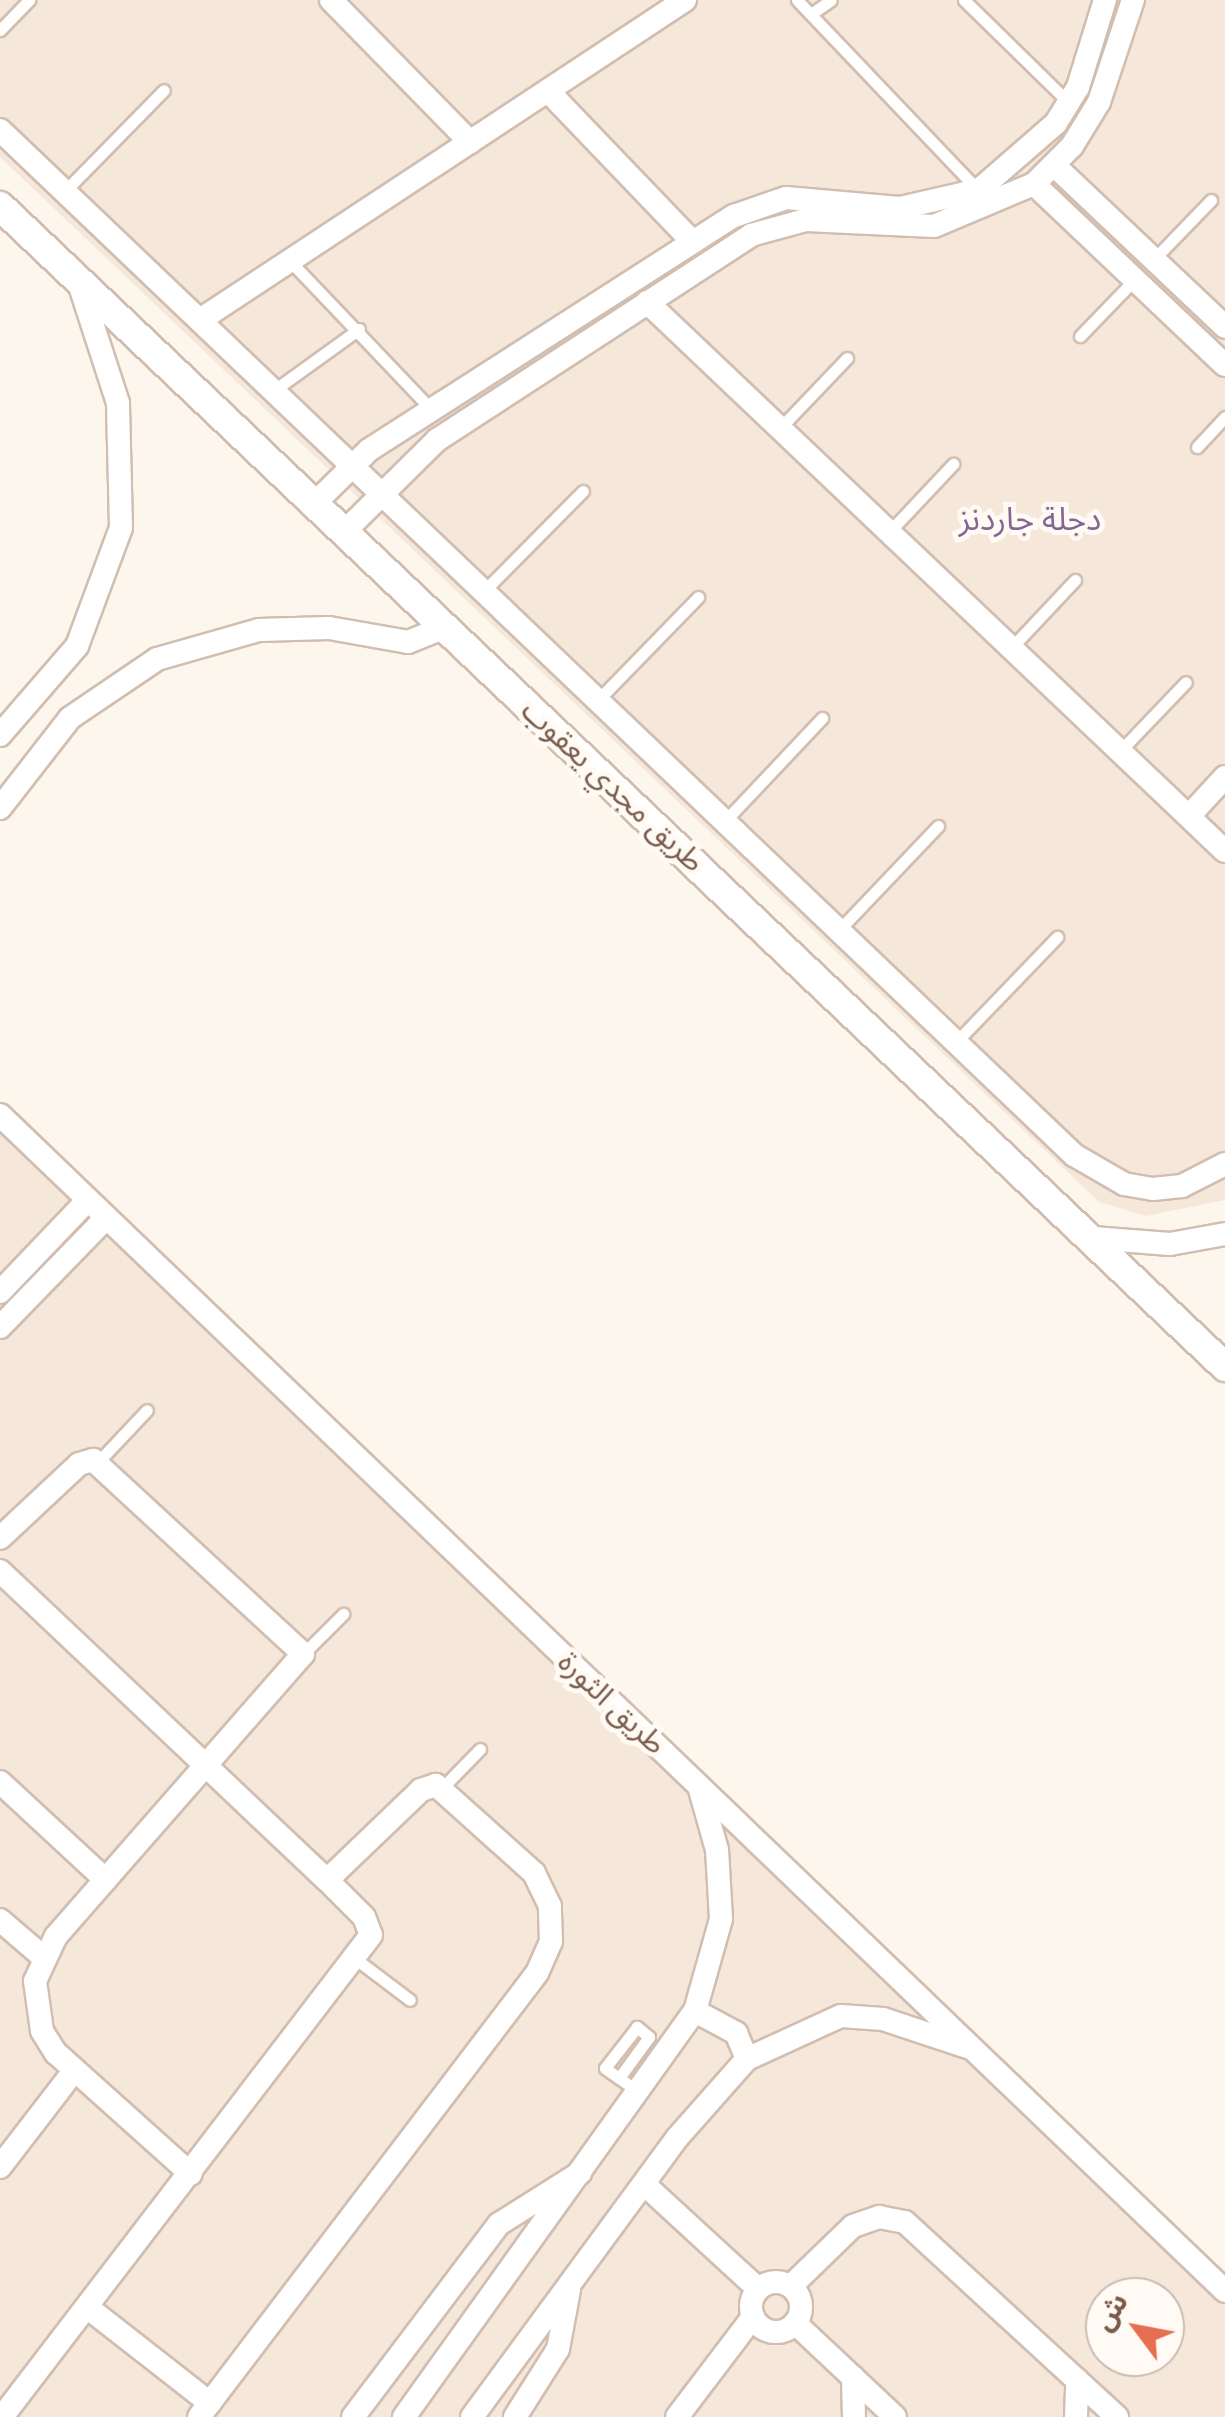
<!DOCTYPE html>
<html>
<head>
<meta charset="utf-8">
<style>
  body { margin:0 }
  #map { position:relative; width:1225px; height:2417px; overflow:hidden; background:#fdf6ec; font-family:Roboto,"Noto Sans Arabic",sans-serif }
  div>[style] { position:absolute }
  .residential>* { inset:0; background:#f5e8da }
  .roads { filter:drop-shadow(2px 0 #d1beb0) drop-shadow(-2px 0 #d1beb0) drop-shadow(0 2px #d1beb0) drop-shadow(0 -2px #d1beb0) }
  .service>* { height:11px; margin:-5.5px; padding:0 5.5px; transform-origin:5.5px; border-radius:5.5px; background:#fff }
  .minor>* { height:22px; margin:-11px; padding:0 11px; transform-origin:11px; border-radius:11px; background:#fff }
  .minor>.ring { margin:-11px; padding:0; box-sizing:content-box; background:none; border:22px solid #fff; border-radius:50% }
  .tertiary>* { height:28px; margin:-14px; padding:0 14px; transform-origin:14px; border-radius:14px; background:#fff }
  span { translate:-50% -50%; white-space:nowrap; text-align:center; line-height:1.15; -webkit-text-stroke:10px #fffaf3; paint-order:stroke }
  .street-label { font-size:30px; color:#7a5c4d }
  .neighbourhood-label { font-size:32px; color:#846695 }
  .north { position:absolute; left:1085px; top:2277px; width:100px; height:100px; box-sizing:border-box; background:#fffaf3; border:2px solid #cabbb1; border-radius:50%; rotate:302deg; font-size:28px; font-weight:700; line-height:40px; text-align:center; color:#7a5c4d }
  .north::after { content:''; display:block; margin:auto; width:35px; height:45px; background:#e76f51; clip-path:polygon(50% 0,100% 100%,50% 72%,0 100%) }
</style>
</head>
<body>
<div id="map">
  <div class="residential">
    <div style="clip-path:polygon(0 0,1225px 0,1225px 1200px,1146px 1216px,1099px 1202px,0 157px)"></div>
    <div style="clip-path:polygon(evenodd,0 1108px,1225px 2277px,1225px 2417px,0 2417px,0 1108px,1105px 2297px,1165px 2297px,1165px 2357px,1105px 2357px,1105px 2297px)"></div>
  </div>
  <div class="roads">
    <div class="service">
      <div style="left:797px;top:0;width:261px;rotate:46.4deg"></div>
      <div style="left:964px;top:0;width:146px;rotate:44.4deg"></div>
      <div style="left:811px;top:14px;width:24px;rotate:-35deg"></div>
      <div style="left:0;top:30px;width:42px;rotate:-46deg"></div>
      <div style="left:65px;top:191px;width:141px;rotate:-45.6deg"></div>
      <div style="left:1154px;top:259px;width:82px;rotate:-46deg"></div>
      <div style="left:290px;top:261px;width:206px;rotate:46.4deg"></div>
      <div style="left:1080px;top:336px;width:79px;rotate:-46deg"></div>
      <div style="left:273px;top:391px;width:106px;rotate:-35.8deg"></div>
      <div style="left:782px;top:426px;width:94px;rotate:-46.3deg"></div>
      <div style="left:1197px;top:447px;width:41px;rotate:-47deg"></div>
      <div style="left:891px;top:530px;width:91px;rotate:-46.8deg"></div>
      <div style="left:483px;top:592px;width:142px;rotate:-45.3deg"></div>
      <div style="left:1012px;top:647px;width:92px;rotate:-46.8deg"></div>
      <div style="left:597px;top:701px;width:145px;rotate:-45.8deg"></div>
      <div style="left:1120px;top:751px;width:95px;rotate:-46.3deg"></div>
      <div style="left:724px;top:822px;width:143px;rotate:-46.7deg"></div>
      <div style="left:838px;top:931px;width:145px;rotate:-46.4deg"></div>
      <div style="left:956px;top:1042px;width:146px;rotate:-46.1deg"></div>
      <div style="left:98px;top:1462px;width:71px;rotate:-46.7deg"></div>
      <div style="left:303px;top:1654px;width:57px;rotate:-45deg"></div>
      <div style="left:443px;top:1787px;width:53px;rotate:-45.8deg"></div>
      <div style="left:357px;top:1960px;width:66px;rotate:37deg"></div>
      <div style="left:619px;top:2078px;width:51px;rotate:-53.8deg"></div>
      <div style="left:649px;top:2037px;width:16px;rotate:-140deg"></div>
      <div style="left:637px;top:2027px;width:52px;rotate:128deg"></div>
      <div style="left:605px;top:2068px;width:1px;rotate:45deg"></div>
      <div style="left:606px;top:2069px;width:39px;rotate:35deg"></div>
    </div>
    <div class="minor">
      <div style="left:331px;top:0;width:199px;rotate:45.6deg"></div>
      <div style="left:548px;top:91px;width:209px;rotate:46.2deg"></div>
      <div style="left:0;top:130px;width:1485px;rotate:43.66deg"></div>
      <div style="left:1074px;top:1155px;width:58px;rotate:30.1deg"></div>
      <div style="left:1124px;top:1184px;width:29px;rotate:10deg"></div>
      <div style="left:1153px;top:1189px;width:29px;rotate:-6deg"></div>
      <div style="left:1182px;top:1186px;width:48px;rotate:-27.1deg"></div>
      <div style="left:1056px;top:167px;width:233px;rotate:43.4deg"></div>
      <div style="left:1034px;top:184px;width:263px;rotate:43.5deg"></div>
      <div style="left:647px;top:302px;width:797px;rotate:43.53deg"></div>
      <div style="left:200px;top:320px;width:581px;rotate:-33.42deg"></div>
      <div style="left:316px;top:502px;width:74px;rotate:-44.5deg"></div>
      <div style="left:369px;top:450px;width:434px;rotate:-32.7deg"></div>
      <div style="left:734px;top:216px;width:55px;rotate:-19.1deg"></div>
      <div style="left:786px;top:198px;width:114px;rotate:5deg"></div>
      <div style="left:900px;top:208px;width:81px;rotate:-12.8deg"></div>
      <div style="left:979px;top:190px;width:102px;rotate:-41deg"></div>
      <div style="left:1056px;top:123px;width:42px;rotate:-58.6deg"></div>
      <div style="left:1078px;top:87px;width:91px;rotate:-72.8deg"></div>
      <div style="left:346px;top:530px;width:128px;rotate:-44.7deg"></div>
      <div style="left:437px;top:440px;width:375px;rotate:-33.1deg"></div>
      <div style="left:751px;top:235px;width:57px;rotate:-15.3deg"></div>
      <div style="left:806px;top:220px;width:128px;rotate:2.7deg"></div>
      <div style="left:934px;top:226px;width:108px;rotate:-22.8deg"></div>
      <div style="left:1034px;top:184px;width:54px;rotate:-45deg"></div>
      <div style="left:1072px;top:146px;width:52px;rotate:-58.5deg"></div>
      <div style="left:1099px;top:102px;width:108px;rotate:-71.6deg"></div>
      <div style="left:0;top:735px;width:118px;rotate:-49.1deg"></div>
      <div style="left:77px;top:646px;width:126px;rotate:-69.6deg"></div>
      <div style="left:121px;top:528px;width:125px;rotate:-91.4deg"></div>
      <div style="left:118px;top:403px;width:129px;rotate:-108deg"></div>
      <div style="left:0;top:808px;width:114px;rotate:-52.1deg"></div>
      <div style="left:70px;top:718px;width:105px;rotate:-34.1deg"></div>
      <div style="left:157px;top:659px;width:106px;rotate:-15.9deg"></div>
      <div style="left:259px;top:630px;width:70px;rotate:-1.6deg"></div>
      <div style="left:329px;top:628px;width:80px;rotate:10deg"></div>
      <div style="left:408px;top:642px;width:40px;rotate:-22deg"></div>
      <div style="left:1189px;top:816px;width:53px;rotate:-47.3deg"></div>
      <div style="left:0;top:1115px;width:1698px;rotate:43.83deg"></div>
      <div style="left:1093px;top:1238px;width:77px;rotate:4.5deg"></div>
      <div style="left:1170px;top:1244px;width:56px;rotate:-10.3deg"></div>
      <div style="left:0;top:1292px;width:127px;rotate:-46.3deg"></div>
      <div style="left:0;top:1327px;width:152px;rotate:-45.8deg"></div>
      <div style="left:0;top:1538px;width:108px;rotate:-43.1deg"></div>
      <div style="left:79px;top:1464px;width:15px;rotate:-16deg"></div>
      <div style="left:93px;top:1460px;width:286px;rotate:42.7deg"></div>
      <div style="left:303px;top:1654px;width:375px;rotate:131.2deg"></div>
      <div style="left:56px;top:1936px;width:50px;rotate:115deg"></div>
      <div style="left:35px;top:1981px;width:50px;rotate:82deg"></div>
      <div style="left:42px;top:2031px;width:26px;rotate:58deg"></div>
      <div style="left:56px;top:2053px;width:181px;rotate:41.9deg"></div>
      <div style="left:0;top:1571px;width:450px;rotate:43.4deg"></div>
      <div style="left:327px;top:1880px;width:52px;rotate:45deg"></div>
      <div style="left:364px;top:1917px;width:19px;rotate:69deg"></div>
      <div style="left:371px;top:1935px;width:607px;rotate:127.44deg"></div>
      <div style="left:0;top:1782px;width:144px;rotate:42.8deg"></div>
      <div style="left:0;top:1920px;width:57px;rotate:40.7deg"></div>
      <div style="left:695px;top:2011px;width:47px;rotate:28.2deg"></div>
      <div style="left:736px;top:2033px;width:28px;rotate:67deg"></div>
      <div style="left:0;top:2167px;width:121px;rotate:-52.4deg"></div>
      <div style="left:644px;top:2184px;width:155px;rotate:42.6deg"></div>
      <div class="ring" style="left:751px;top:2282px;width:28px;height:28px"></div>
      <div style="left:791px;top:2286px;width:86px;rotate:-44.1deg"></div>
      <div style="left:853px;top:2226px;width:28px;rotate:-19deg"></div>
      <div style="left:879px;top:2217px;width:26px;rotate:11deg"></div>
      <div style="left:905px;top:2222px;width:288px;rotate:42.6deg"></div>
      <div style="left:87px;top:2307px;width:156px;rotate:38deg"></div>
      <div style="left:795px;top:2323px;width:137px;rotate:43.2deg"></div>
      <div style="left:853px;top:2377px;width:40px;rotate:88.6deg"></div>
      <div style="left:199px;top:2417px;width:558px;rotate:-52.72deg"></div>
      <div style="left:537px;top:1973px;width:35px;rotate:-66deg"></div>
      <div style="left:551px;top:1941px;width:35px;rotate:-92deg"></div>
      <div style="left:550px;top:1906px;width:37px;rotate:-116deg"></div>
      <div style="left:534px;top:1873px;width:132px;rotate:-138.1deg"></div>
      <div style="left:436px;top:1785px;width:16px;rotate:162deg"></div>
      <div style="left:421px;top:1790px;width:130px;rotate:136.2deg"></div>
      <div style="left:353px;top:2417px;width:242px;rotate:-52.9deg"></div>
      <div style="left:499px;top:2224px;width:96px;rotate:-32.2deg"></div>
      <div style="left:404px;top:2417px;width:500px;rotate:-54.4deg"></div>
      <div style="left:695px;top:2011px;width:96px;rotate:-74.2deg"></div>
      <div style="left:721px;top:1919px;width:69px;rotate:-93.3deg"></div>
      <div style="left:717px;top:1850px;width:66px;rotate:-105.7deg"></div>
      <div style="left:472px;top:2417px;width:346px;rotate:-53.7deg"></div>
      <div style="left:677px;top:2138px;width:106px;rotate:-48.5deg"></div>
      <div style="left:747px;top:2059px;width:103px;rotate:-24.6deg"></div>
      <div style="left:841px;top:2016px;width:42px;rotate:4.1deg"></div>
      <div style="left:883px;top:2019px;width:89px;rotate:18.4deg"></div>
      <div style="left:515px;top:2417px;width:80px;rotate:-57.7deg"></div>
      <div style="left:558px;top:2349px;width:60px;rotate:-79.4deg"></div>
      <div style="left:677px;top:2417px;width:126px;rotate:-52.8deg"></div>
      <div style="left:1076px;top:2417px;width:37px;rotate:-88deg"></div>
    </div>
    <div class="tertiary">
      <div style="left:0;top:206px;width:1688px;rotate:43.46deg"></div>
    </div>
  </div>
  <div class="street-label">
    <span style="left:613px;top:786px;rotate:43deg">طريق مجدي يعقوب</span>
    <span style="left:612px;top:1703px;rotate:43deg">طريق الثورة</span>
  </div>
  <div class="neighbourhood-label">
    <span style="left:1030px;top:519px">دجلة جاردنز</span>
  </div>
  <div class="north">ش</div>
</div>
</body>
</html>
